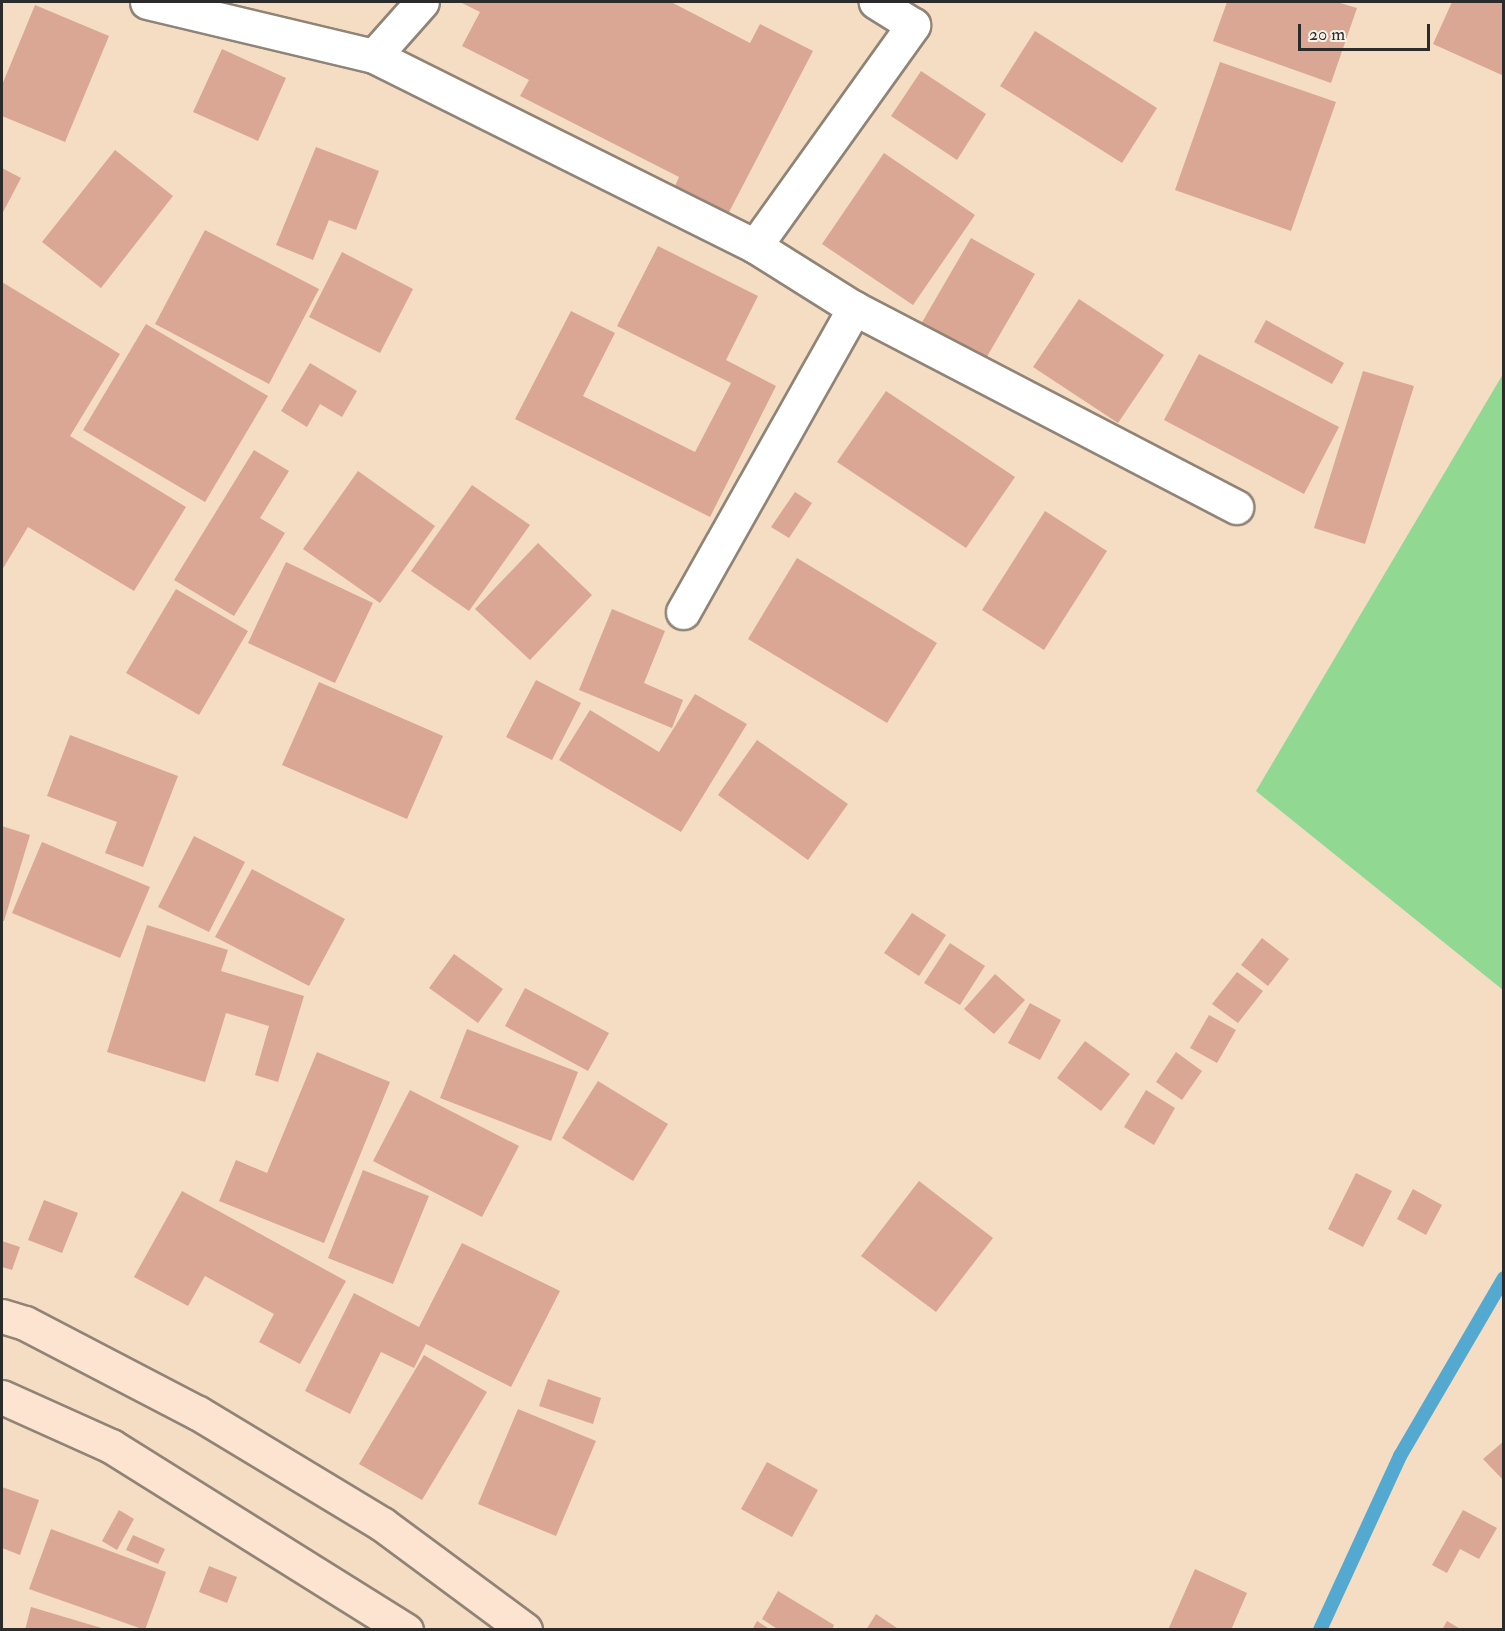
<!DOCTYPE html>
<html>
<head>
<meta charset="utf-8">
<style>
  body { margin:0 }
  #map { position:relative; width:1505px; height:1631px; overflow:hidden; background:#f5ddc3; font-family:"IM FELL Double Pica",serif }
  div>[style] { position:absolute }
  .green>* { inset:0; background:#91d893 }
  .stream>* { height:14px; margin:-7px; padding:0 7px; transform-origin:7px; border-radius:7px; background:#53a9d0 }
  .building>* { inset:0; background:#d9a793 }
  .roads { filter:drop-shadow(2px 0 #908477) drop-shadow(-2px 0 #908477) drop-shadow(0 2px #908477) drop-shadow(0 -2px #908477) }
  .street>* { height:33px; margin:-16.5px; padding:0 16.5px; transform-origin:16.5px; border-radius:16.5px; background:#fff }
  .secondary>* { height:33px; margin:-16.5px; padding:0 16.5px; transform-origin:16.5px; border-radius:16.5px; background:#fde4d1 }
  span { translate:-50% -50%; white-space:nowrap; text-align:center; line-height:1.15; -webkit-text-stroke:6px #f7f3e8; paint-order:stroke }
  .frame { position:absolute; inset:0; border:3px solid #2b2b2b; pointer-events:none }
  .scale { position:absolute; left:1298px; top:24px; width:132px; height:27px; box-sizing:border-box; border:3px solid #2b2b2b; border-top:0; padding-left:8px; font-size:18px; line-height:21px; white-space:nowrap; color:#2b2b2b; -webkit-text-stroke:4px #f7f3e8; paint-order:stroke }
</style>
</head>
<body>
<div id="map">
  <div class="green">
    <div style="clip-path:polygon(1503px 374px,1503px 990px,1256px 791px)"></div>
  </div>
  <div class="stream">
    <div style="left:1320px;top:1630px;width:192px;rotate:-65.3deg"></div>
    <div style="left:1400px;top:1456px;width:206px;rotate:-59.7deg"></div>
  </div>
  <div class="building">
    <div style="clip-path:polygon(460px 2px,671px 2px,750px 43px,760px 24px,813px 51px,728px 214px,675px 186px,679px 177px,520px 96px,529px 80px,462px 46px,480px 12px)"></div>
    <div style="clip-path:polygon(1227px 2px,1337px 2px,1357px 8px,1331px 83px,1213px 41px)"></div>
    <div style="clip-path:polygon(1452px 2px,1504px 2px,1504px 76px,1433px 44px)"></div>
    <div style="clip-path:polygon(35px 5px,109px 36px,65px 142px,2px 116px,2px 85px)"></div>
    <div style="clip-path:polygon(1035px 31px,1157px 108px,1122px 163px,1000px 86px)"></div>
    <div style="clip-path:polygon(222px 49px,286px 78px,258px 141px,193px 112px)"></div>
    <div style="clip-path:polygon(1220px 62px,1336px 102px,1291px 231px,1175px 190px)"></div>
    <div style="clip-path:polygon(921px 71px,986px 114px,957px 160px,891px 116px)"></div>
    <div style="clip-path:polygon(316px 147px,379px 171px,356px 230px,329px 220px,313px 260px,276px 245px)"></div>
    <div style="clip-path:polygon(115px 150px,173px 196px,101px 288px,42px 242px)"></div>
    <div style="clip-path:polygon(884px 153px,975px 215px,913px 305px,822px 244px)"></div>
    <div style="clip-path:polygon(2px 168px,21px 178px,2px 214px)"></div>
    <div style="clip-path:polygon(205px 230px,319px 289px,269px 384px,155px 324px)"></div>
    <div style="clip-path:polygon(971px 238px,1035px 274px,985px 360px,921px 324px)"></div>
    <div style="clip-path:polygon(658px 246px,758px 296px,726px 360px,776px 386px,710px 517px,515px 419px,571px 311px,615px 333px,583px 396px,695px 452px,731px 383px,617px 326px)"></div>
    <div style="clip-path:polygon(342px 252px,413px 289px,380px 353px,309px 317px)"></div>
    <div style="clip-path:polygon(2px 282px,120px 354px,70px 436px,186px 507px,134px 591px,28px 527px,2px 570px)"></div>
    <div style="clip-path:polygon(1079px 299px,1164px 355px,1118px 423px,1033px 367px)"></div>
    <div style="clip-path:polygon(1266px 320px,1344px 363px,1332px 384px,1254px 342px)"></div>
    <div style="clip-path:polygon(146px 324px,268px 396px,205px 502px,83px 430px)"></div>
    <div style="clip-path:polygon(1199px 354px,1339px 427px,1304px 494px,1164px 420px)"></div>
    <div style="clip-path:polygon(310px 363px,357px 391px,342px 417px,320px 404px,307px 427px,281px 411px)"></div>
    <div style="clip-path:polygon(1363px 371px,1414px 386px,1365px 544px,1314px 528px)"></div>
    <div style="clip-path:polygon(886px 391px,1015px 477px,966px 548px,837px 462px)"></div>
    <div style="clip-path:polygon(254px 450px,289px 471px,260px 518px,285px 533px,234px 616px,174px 580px)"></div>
    <div style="clip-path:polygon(358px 471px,435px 526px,380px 603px,303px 549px)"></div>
    <div style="clip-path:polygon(472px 485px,530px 525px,469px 611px,411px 571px)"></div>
    <div style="clip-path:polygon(795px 492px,812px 503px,789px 538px,771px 527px)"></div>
    <div style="clip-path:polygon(1045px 511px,1107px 551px,1044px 650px,982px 610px)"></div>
    <div style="clip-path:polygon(538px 543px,592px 595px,530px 660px,475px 609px)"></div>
    <div style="clip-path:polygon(797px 558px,937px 643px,887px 723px,748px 639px)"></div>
    <div style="clip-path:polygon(286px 562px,373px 603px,335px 683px,248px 643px)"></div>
    <div style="clip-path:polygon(176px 589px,248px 631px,199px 715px,126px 673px)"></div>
    <div style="clip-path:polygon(612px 609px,665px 631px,644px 683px,683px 700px,672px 728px,579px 690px)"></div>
    <div style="clip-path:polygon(536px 680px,581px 703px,552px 760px,506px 737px)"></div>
    <div style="clip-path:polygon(319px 682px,443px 736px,407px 819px,282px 765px)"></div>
    <div style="clip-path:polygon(695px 694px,747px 724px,681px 832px,559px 760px,590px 710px,659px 752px)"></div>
    <div style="clip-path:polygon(70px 735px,178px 776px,143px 867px,105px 853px,117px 822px,47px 796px)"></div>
    <div style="clip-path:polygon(757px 740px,848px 804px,808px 860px,718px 795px)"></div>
    <div style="clip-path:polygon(2px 826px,30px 835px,4px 921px,2px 921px)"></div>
    <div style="clip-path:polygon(194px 836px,245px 862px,209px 932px,158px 907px)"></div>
    <div style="clip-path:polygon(42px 842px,150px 887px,120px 958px,12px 913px)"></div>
    <div style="clip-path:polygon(252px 869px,345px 919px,309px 986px,215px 937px)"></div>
    <div style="clip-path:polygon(912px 913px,946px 935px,919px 976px,884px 953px)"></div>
    <div style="clip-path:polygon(147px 925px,228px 950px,221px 971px,304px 996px,278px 1082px,255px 1075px,269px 1026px,226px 1013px,205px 1082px,107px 1052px)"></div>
    <div style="clip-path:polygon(1262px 938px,1289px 959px,1268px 986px,1241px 965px)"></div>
    <div style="clip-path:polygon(950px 943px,985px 966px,960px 1005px,924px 983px)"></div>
    <div style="clip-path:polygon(454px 954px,503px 989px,478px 1023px,429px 988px)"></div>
    <div style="clip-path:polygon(1237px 972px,1263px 991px,1238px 1023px,1212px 1004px)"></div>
    <div style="clip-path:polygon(995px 974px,1025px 1000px,994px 1034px,964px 1009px)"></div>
    <div style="clip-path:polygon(525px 988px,609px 1033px,588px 1071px,505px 1026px)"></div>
    <div style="clip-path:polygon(1030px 1003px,1061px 1020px,1040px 1060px,1008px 1043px)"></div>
    <div style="clip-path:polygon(1209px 1015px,1236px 1030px,1217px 1063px,1190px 1048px)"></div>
    <div style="clip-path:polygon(467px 1029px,578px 1072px,551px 1141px,440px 1098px)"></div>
    <div style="clip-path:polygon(1085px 1041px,1130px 1074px,1101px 1111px,1057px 1078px)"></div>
    <div style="clip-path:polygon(317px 1052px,390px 1082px,324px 1243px,219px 1201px,236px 1160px,267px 1173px)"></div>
    <div style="clip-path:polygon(1176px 1052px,1202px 1071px,1182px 1100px,1156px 1082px)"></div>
    <div style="clip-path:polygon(598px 1081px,668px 1124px,633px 1181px,562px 1138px)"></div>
    <div style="clip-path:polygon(410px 1090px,519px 1146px,482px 1217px,373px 1161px)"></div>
    <div style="clip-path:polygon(1146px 1090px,1175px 1108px,1154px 1145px,1124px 1127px)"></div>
    <div style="clip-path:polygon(363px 1170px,429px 1196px,393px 1284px,328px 1258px)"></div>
    <div style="clip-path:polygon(1356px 1173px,1392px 1191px,1363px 1247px,1328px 1229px)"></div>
    <div style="clip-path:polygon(919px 1181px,993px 1238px,936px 1312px,861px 1256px)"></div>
    <div style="clip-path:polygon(1413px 1189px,1442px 1205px,1426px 1235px,1397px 1219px)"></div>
    <div style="clip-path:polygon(182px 1191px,346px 1281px,300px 1364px,259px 1342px,274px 1314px,205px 1276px,188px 1306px,134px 1277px)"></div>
    <div style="clip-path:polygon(44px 1200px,78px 1213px,62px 1253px,28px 1240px)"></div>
    <div style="clip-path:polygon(2px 1241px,20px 1247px,12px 1270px,2px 1267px)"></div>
    <div style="clip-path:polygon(462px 1243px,560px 1291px,511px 1387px,426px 1344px,414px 1368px,381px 1352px,350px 1414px,305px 1391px,354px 1293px,419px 1327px)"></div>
    <div style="clip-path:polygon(424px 1355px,487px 1392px,422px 1500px,359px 1464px)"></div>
    <div style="clip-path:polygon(548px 1379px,601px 1398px,593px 1424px,539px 1406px)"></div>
    <div style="clip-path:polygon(518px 1409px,596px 1441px,556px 1536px,478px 1504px)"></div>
    <div style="clip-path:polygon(1504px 1441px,1504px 1481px,1483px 1459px)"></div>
    <div style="clip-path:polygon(767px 1462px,818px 1490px,792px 1537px,741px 1509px)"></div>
    <div style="clip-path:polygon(2px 1487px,39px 1500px,20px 1555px,2px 1548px)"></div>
    <div style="clip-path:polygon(119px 1510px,134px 1519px,117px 1550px,102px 1541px)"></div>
    <div style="clip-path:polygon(1463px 1510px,1497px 1528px,1479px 1559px,1460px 1549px,1447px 1573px,1432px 1565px)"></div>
    <div style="clip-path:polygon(51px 1529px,166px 1572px,145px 1630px,29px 1589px)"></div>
    <div style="clip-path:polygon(133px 1535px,165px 1549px,158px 1564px,126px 1550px)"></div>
    <div style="clip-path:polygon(209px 1566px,237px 1577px,227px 1603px,199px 1592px)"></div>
    <div style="clip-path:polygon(1195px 1569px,1247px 1593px,1231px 1630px,1168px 1630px)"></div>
    <div style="clip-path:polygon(778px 1591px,834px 1625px,832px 1630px,779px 1630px,762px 1619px)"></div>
    <div style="clip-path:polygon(31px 1607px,105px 1629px,105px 1630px,25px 1630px)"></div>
    <div style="clip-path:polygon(876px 1614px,900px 1630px,866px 1630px)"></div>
    <div style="clip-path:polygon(757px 1621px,771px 1630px,752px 1630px)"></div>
    <div style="clip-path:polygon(1447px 1621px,1462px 1630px,1442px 1630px)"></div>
  </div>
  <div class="roads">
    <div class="street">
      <div style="left:147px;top:2px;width:233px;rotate:13.4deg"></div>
      <div style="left:374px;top:56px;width:72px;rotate:-48.4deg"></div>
      <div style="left:374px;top:56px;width:426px;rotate:26.5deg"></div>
      <div style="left:755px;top:246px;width:117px;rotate:32.1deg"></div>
      <div style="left:854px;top:308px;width:431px;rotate:27.5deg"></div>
      <div style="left:755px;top:246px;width:272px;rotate:-54.4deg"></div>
      <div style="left:913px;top:25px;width:44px;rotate:-148.1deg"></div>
      <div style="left:683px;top:612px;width:349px;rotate:-60.6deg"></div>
    </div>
    <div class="secondary">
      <div style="left:2px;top:1316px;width:24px;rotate:17deg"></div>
      <div style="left:25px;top:1323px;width:195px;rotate:27.5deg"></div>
      <div style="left:198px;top:1413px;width:215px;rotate:31.1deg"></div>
      <div style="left:382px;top:1524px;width:178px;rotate:36.5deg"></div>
      <div style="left:2px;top:1397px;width:120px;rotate:24.2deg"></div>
      <div style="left:111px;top:1446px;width:348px;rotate:32deg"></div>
    </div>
  </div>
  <div class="frame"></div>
  <div class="scale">20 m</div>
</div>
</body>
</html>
